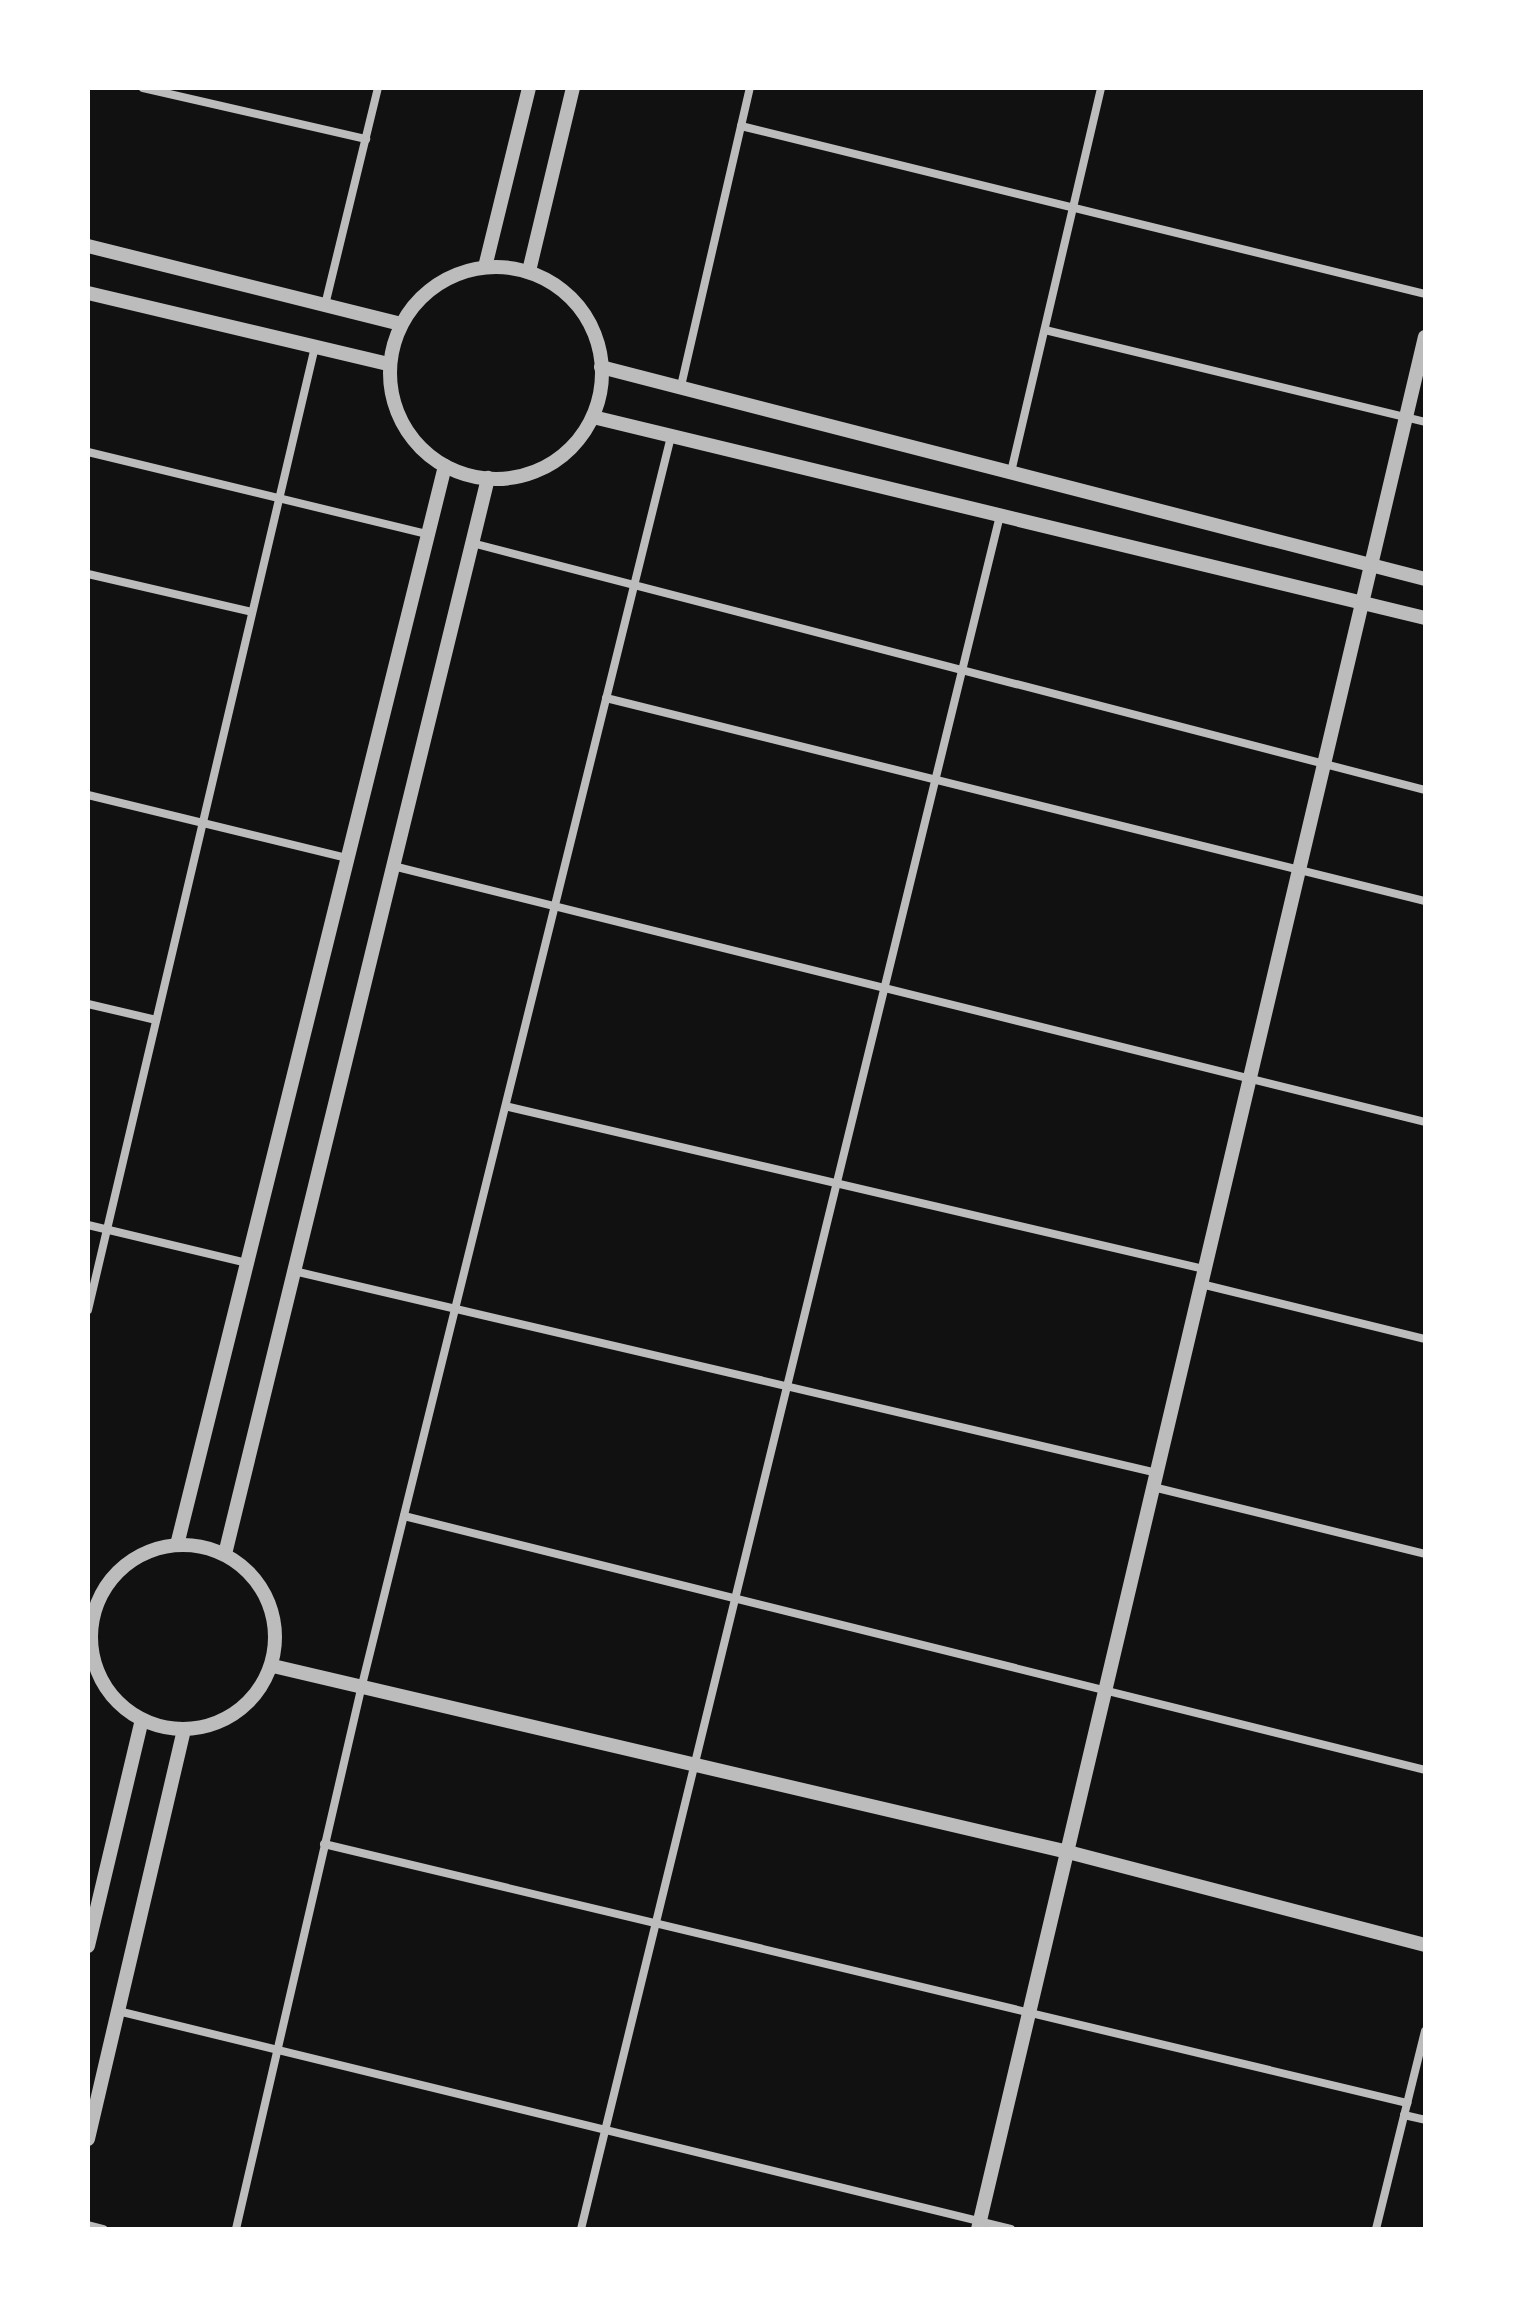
<!DOCTYPE html>
<html>
<head>
<meta charset="utf-8">
<style>
  body { margin:0 }
  #map { position:relative; width:1513px; height:2317px; overflow:hidden; background:#111; font-family:"DejaVu Sans",sans-serif }
  div>[style] { position:absolute }
  .minor>* { height:8px; margin:-4px; padding:0 4px; transform-origin:4px; border-radius:4px; background:#bcbcbc }
  .tertiary>* { height:14px; margin:-7px; padding:0 7px; transform-origin:7px; border-radius:7px; background:#bcbcbc }
  .tertiary>.ring { margin:-7px; padding:0; box-sizing:content-box; background:none; border:14px solid #bcbcbc; border-radius:50% }
  span { translate:-50% -50%; white-space:nowrap; text-align:center; line-height:1.15; -webkit-text-stroke:6px #fff; paint-order:stroke }
  .frame { position:absolute; inset:0; border:90px solid #fff; pointer-events:none }
</style>
</head>
<body>
<div id="map">
  <div class="minor">
    <div style="left:143px;top:88px;width:229px;rotate:12.9deg"></div>
    <div style="left:741px;top:126px;width:704px;rotate:13.8deg"></div>
    <div style="left:325px;top:305px;width:223px;rotate:-76.3deg"></div>
    <div style="left:1045px;top:330px;width:391px;rotate:13.6deg"></div>
    <div style="left:681px;top:386px;width:306px;rotate:-77deg"></div>
    <div style="left:88px;top:452px;width:350px;rotate:13.6deg"></div>
    <div style="left:1011px;top:472px;width:394px;rotate:-76.8deg"></div>
    <div style="left:472px;top:543px;width:984px;rotate:14.53deg"></div>
    <div style="left:88px;top:574px;width:168px;rotate:13deg"></div>
    <div style="left:606px;top:698px;width:844px;rotate:13.92deg"></div>
    <div style="left:88px;top:795px;width:267px;rotate:13.7deg"></div>
    <div style="left:393px;top:866px;width:1063px;rotate:13.93deg"></div>
    <div style="left:88px;top:1004px;width:70px;rotate:13.2deg"></div>
    <div style="left:509px;top:1107px;width:714px;rotate:13.12deg"></div>
    <div style="left:88px;top:1225px;width:163px;rotate:13.4deg"></div>
    <div style="left:294px;top:1271px;width:886px;rotate:13.17deg"></div>
    <div style="left:1201px;top:1284px;width:231px;rotate:13.8deg"></div>
    <div style="left:88px;top:1310px;width:989px;rotate:-76.74deg"></div>
    <div style="left:1153px;top:1487px;width:280px;rotate:13.8deg"></div>
    <div style="left:404px;top:1516px;width:1052px;rotate:13.97deg"></div>
    <div style="left:324px;top:1844px;width:1114px;rotate:13.45deg"></div>
    <div style="left:118px;top:2011px;width:919px;rotate:13.72deg"></div>
    <div style="left:1404px;top:2115px;width:22px;rotate:13deg"></div>
    <div style="left:88px;top:2225px;width:16px;rotate:15deg"></div>
    <div style="left:236px;top:2229px;width:558px;rotate:-76.96deg"></div>
    <div style="left:362px;top:1685px;width:1287px;rotate:-76.1deg"></div>
    <div style="left:581px;top:2229px;width:1764px;rotate:-76.26deg"></div>
    <div style="left:1376px;top:2229px;width:204px;rotate:-76.1deg"></div>
  </div>
  <div class="tertiary">
    <div style="left:88px;top:246px;width:322px;rotate:14deg"></div>
    <div class="ring" style="left:390px;top:267px;width:198px;height:198px"></div>
    <div style="left:485px;top:267px;width:184px;rotate:-76.2deg"></div>
    <div style="left:529px;top:271px;width:188px;rotate:-76.5deg"></div>
    <div style="left:88px;top:293px;width:309px;rotate:13.3deg"></div>
    <div style="left:601px;top:367px;width:851px;rotate:14.43deg"></div>
    <div style="left:593px;top:417px;width:856px;rotate:13.58deg"></div>
    <div class="ring" style="left:91px;top:1545px;width:170px;height:170px"></div>
    <div style="left:177px;top:1545px;width:1112px;rotate:-76.05deg"></div>
    <div style="left:225px;top:1554px;width:1108px;rotate:-76.26deg"></div>
    <div style="left:273px;top:1666px;width:816px;rotate:13.17deg"></div>
    <div style="left:1068px;top:1852px;width:369px;rotate:14.6deg"></div>
    <div style="left:88px;top:1946px;width:232px;rotate:-76.6deg"></div>
    <div style="left:88px;top:2139px;width:421px;rotate:-76.8deg"></div>
    <div style="left:978px;top:2229px;width:1944px;rotate:-76.71deg"></div>
  </div>
  <div class="frame"></div>
</div>
</body>
</html>
